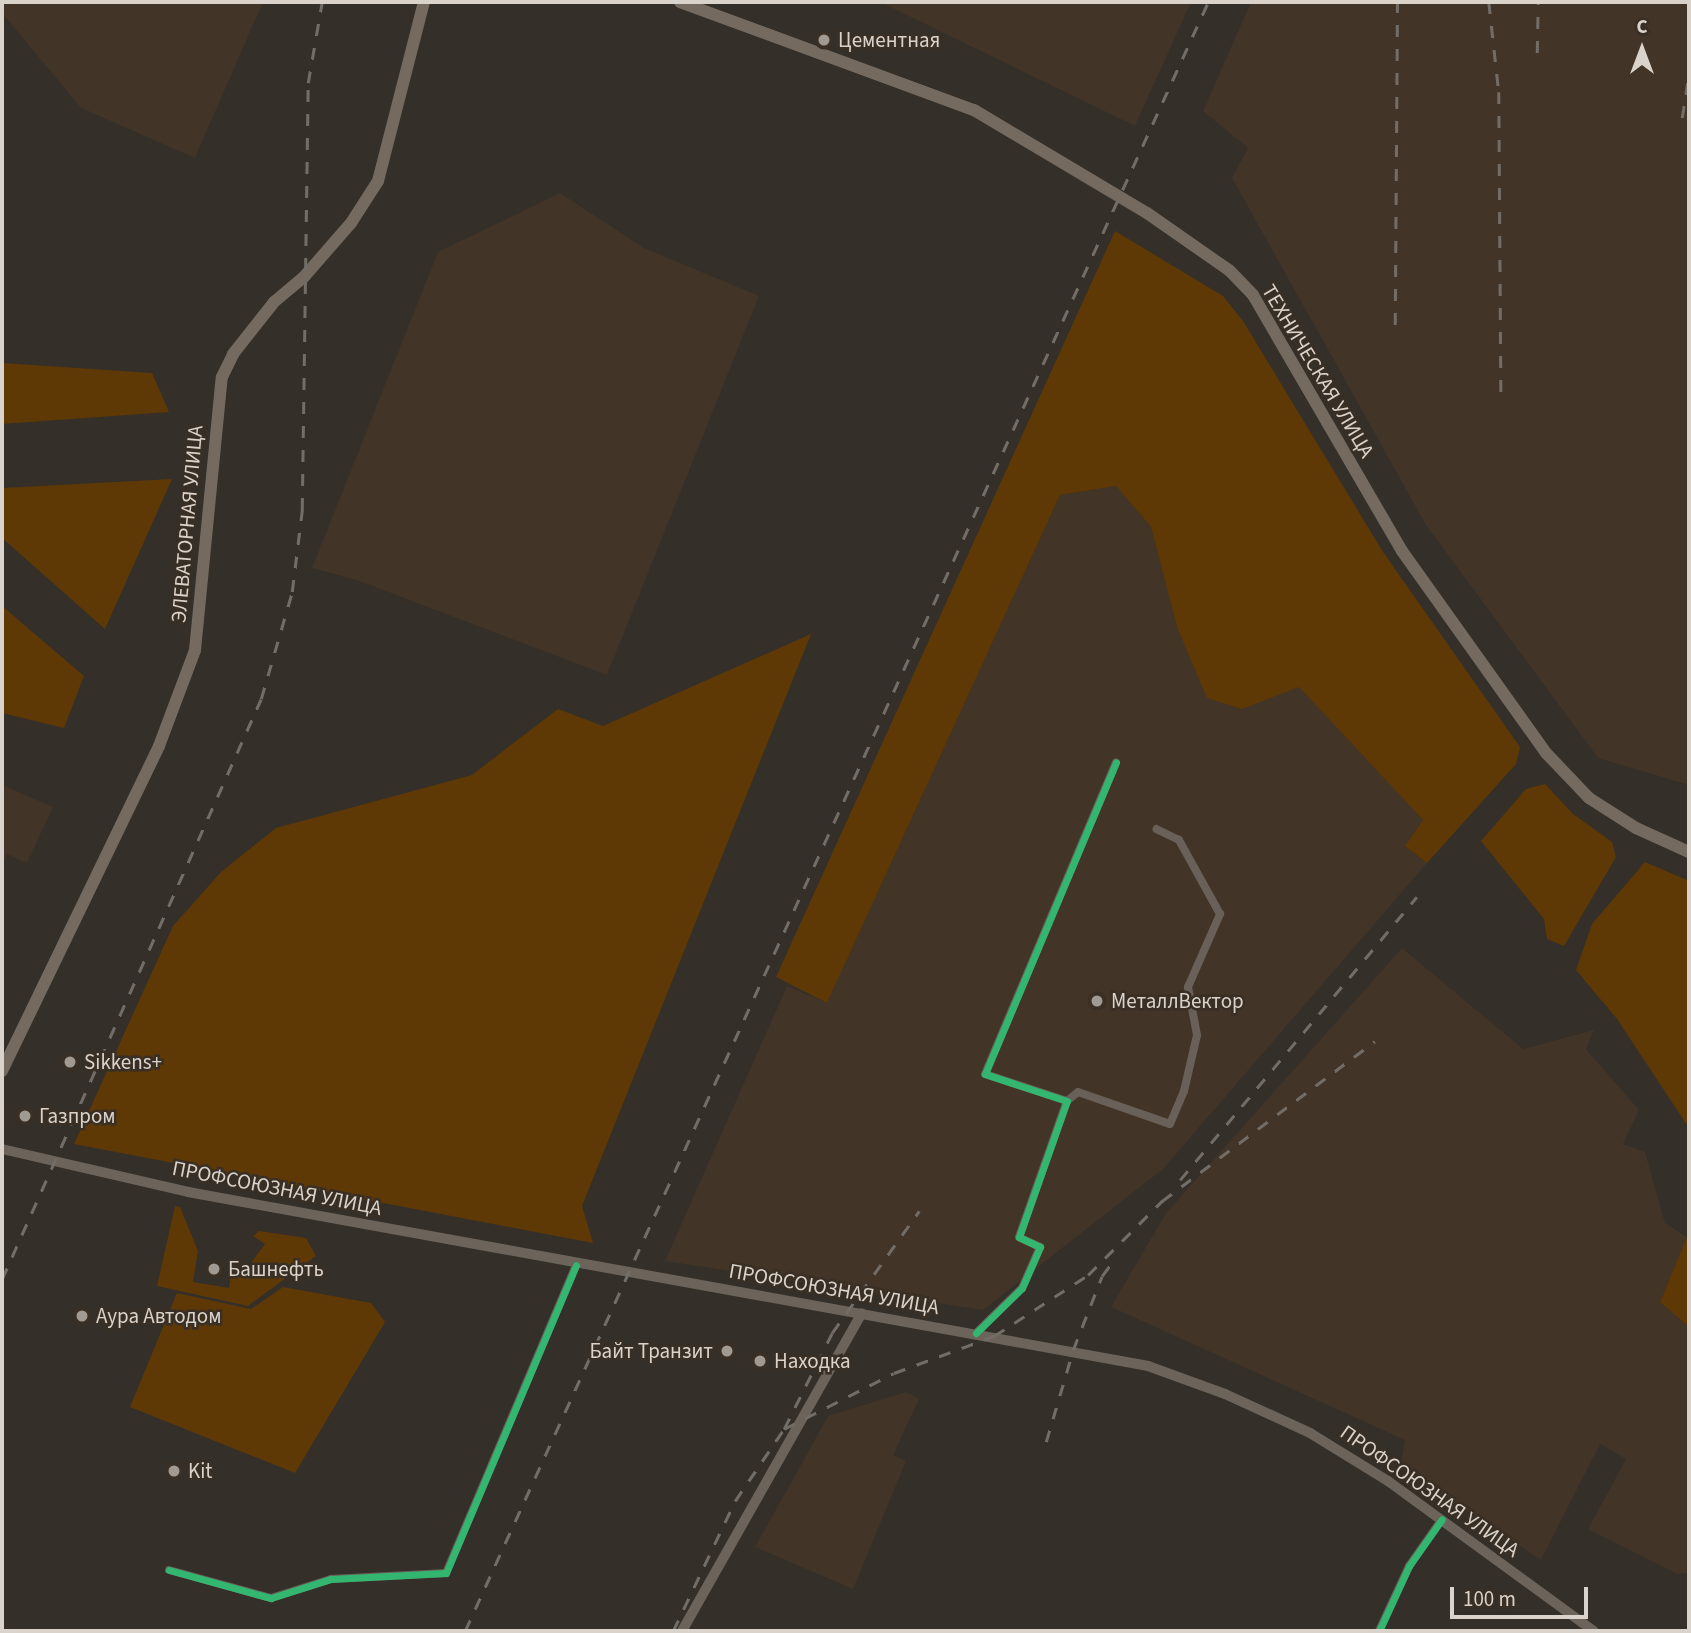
<!DOCTYPE html>
<html>
<head>
<meta charset="utf-8">
<style>
  body { margin:0 }
  #map { position:relative; width:1691px; height:1633px; overflow:hidden; background:#342f29; font-family:"Source Sans 3",sans-serif }
  div>[style] { position:absolute }
  .built>* { inset:0; background:#423426 }
  .green>* { inset:0; background:#5e3906 }
  .minor>* { height:8px; margin:-4px; padding:0 4px; transform-origin:4px; border-radius:4px; background:#686059 }
  .secondary>* { height:10px; margin:-5px; padding:0 5px; transform-origin:5px; border-radius:5px; background:#6c645a }
  .primary>* { height:12px; margin:-6px; padding:0 6px; transform-origin:6px; border-radius:6px; background:#756a5f }
  .rail>* { height:2.5px; margin-top:-1.25px; transform-origin:0; background:repeating-linear-gradient(90deg,#726d67 0 12px,transparent 0 24px) }
  .cycleway>* { height:7px; margin:-3.5px; padding:0 3.5px; transform-origin:3.5px; border-radius:3.5px; background:#33b770 }
  .dots>* { width:19px; height:19px; translate:-50% -50%; box-sizing:border-box; border:4px solid #392f24; border-radius:50% }
  span { translate:-50% -50%; white-space:nowrap; text-align:center; line-height:1.15; -webkit-text-stroke:5px #392f24; paint-order:stroke }
  .poi-label { font-size:21px; color:#dad3cc }
  .left { translate:0 -50%; text-align:left }
  .right { translate:-100% -50%; text-align:right }
  .street-label { font-size:21px; color:#dad3cc }
  .frame { position:absolute; inset:0; border:4px solid #dad3cc; pointer-events:none }
  .north { position:absolute; left:1607px; top:14px; width:70px; height:70px; -webkit-text-stroke:5px #392f24; paint-order:stroke; rotate:0deg; font-size:19px; font-weight:700; line-height:28px; text-align:center; color:#dad3cc }
  .north::after { content:''; display:block; margin:auto; width:24px; height:32px; background:#dad3cc; clip-path:polygon(50% 0,100% 100%,50% 72%,0 100%) }
  .scale { position:absolute; left:1450px; top:1587px; width:138px; height:32px; box-sizing:border-box; border:4px solid #dad3cc; border-top:0; padding-left:9px; font-size:21px; line-height:24px; white-space:nowrap; color:#dad3cc; -webkit-text-stroke:5px #392f24; paint-order:stroke }
</style>
</head>
<body>
<div id="map">
  <div class="built">
    <div style="clip-path:polygon(2px 2px,263px 2px,195px 158px,81px 108px,2px 13px)"></div>
    <div style="clip-path:polygon(880px 2px,1191px 2px,1135px 126px)"></div>
    <div style="clip-path:polygon(1251px 2px,1689px 2px,1689px 785px,1598px 758px,1426px 525px,1232px 178px,1248px 148px,1203px 111px)"></div>
    <div style="clip-path:polygon(560px 193px,644px 248px,759px 296px,607px 675px,357px 580px,312px 568px,438px 252px)"></div>
    <div style="clip-path:polygon(1116px 486px,1151px 527px,1177px 627px,1242px 709px,1299px 686px,1423px 820px,1405px 846px,1427px 863px,1163px 1169px,983px 1310px,665px 1261px,787px 986px,827px 1003px,1060px 495px)"></div>
    <div style="clip-path:polygon(2px 785px,53px 807px,27px 863px,7px 854px,2px 865px)"></div>
    <div style="clip-path:polygon(1402px 948px,1523px 1049px,1594px 1030px,1586px 1049px,1639px 1110px,1623px 1144px,1645px 1152px,1665px 1223px,1687px 1237px,1660px 1302px,1689px 1327px,1689px 1573px,1677px 1574px,1588px 1529px,1626px 1459px,1600px 1444px,1541px 1560px,1400px 1467px,1405px 1440px,1111px 1307px,1166px 1213px)"></div>
    <div style="clip-path:polygon(906px 1392px,919px 1399px,893px 1455px,906px 1461px,853px 1589px,755px 1547px,828px 1416px)"></div>
  </div>
  <div class="green">
    <div style="clip-path:polygon(1115px 231px,1223px 296px,1243px 321px,1383px 552px,1520px 747px,1516px 764px,1427px 863px,1405px 846px,1423px 820px,1299px 687px,1242px 709px,1207px 698px,1177px 627px,1151px 527px,1116px 486px,1060px 495px,827px 1003px,776px 977px)"></div>
    <div style="clip-path:polygon(2px 363px,152px 373px,169px 412px,2px 424px)"></div>
    <div style="clip-path:polygon(172px 479px,105px 629px,2px 538px,2px 488px)"></div>
    <div style="clip-path:polygon(2px 606px,84px 676px,64px 728px,2px 713px)"></div>
    <div style="clip-path:polygon(811px 634px,582px 1206px,593px 1243px,74px 1144px,173px 926px,221px 872px,276px 828px,472px 775px,558px 709px,603px 726px)"></div>
    <div style="clip-path:polygon(1545px 784px,1573px 814px,1612px 842px,1616px 857px,1564px 946px,1547px 939px,1544px 919px,1481px 841px,1526px 789px)"></div>
    <div style="clip-path:polygon(1645px 862px,1689px 881px,1689px 1128px,1617px 1019px,1576px 970px,1592px 924px)"></div>
    <div style="clip-path:polygon(175px 1206px,180px 1207px,198px 1251px,193px 1282px,229px 1288px,232px 1265px,245px 1271px,265px 1244px,253px 1236px,259px 1231px,306px 1238px,316px 1256px,248px 1306px,157px 1286px)"></div>
    <div style="clip-path:polygon(1689px 1232px,1689px 1327px,1660px 1302px)"></div>
    <div style="clip-path:polygon(283px 1287px,371px 1303px,385px 1322px,295px 1473px,130px 1407px,177px 1293px,251px 1309px)"></div>
  </div>
  <div class="minor">
    <div style="left:1067px;top:1101px;width:14px;rotate:-39deg"></div>
    <div style="left:1078px;top:1092px;width:97px;rotate:19.2deg"></div>
    <div style="left:1170px;top:1124px;width:36px;rotate:-67deg"></div>
    <div style="left:1184px;top:1091px;width:57px;rotate:-76.9deg"></div>
    <div style="left:1197px;top:1035px;width:49px;rotate:-100.6deg"></div>
    <div style="left:1188px;top:987px;width:80px;rotate:-66.3deg"></div>
    <div style="left:1220px;top:914px;width:85px;rotate:-119deg"></div>
    <div style="left:1179px;top:840px;width:25px;rotate:-154deg"></div>
    <div style="left:976px;top:1333px;width:64px;rotate:-44.4deg"></div>
    <div style="left:1022px;top:1288px;width:45px;rotate:-66.3deg"></div>
    <div style="left:1040px;top:1247px;width:23px;rotate:-155deg"></div>
    <div style="left:1019px;top:1237px;width:144px;rotate:-70.6deg"></div>
    <div style="left:1067px;top:1101px;width:86px;rotate:-161.8deg"></div>
    <div style="left:985px;top:1074px;width:338px;rotate:-67.2deg"></div>
    <div style="left:169px;top:1570px;width:106px;rotate:15.4deg"></div>
    <div style="left:271px;top:1598px;width:63px;rotate:-17.6deg"></div>
    <div style="left:331px;top:1579px;width:115px;rotate:-3deg"></div>
    <div style="left:446px;top:1573px;width:334px;rotate:-67.1deg"></div>
    <div style="left:1379px;top:1631px;width:72px;rotate:-65.2deg"></div>
    <div style="left:1409px;top:1566px;width:57px;rotate:-54.9deg"></div>
  </div>
  <div class="secondary">
    <div style="left:2px;top:1149px;width:191px;rotate:13deg"></div>
    <div style="left:188px;top:1192px;width:976px;rotate:10.27deg"></div>
    <div style="left:1148px;top:1366px;width:82px;rotate:20deg"></div>
    <div style="left:1225px;top:1394px;width:94px;rotate:24.6deg"></div>
    <div style="left:1310px;top:1433px;width:92px;rotate:31.6deg"></div>
    <div style="left:1388px;top:1481px;width:255px;rotate:36.1deg"></div>
    <div style="left:682px;top:1631px;width:365px;rotate:-60.5deg"></div>
  </div>
  <div class="primary">
    <div style="left:680px;top:2px;width:313px;rotate:20.2deg"></div>
    <div style="left:974px;top:110px;width:201px;rotate:30.8deg"></div>
    <div style="left:1147px;top:213px;width:101px;rotate:34.9deg"></div>
    <div style="left:1230px;top:271px;width:33px;rotate:46deg"></div>
    <div style="left:1253px;top:295px;width:296px;rotate:59.8deg"></div>
    <div style="left:1402px;top:551px;width:249px;rotate:54.5deg"></div>
    <div style="left:1547px;top:754px;width:61px;rotate:46.3deg"></div>
    <div style="left:1589px;top:798px;width:56px;rotate:32.6deg"></div>
    <div style="left:1636px;top:828px;width:58px;rotate:24.4deg"></div>
    <div style="left:2px;top:1071px;width:361px;rotate:-64.2deg"></div>
    <div style="left:159px;top:746px;width:103px;rotate:-69.4deg"></div>
    <div style="left:195px;top:650px;width:274px;rotate:-84.4deg"></div>
    <div style="left:222px;top:377px;width:25px;rotate:-64deg"></div>
    <div style="left:233px;top:354px;width:66px;rotate:-51.7deg"></div>
    <div style="left:274px;top:302px;width:38px;rotate:-40deg"></div>
    <div style="left:303px;top:278px;width:73px;rotate:-48.9deg"></div>
    <div style="left:351px;top:223px;width:50px;rotate:-57.3deg"></div>
    <div style="left:378px;top:181px;width:185px;rotate:-75.6deg"></div>
  </div>
  <div class="rail">
    <div style="left:1489px;top:2px;width:91px;rotate:83.7deg"></div>
    <div style="left:1499px;top:92px;width:303px;rotate:89.6deg"></div>
    <div style="left:1537px;top:53px;width:51px;rotate:-88.9deg"></div>
    <div style="left:1682px;top:118px;width:46px;rotate:-81.2deg"></div>
    <div style="left:1395px;top:325px;width:323px;rotate:-89.6deg"></div>
    <div style="left:1180px;top:1180px;width:369px;rotate:-50.1deg"></div>
    <div style="left:2px;top:1279px;width:635px;rotate:-65.94deg"></div>
    <div style="left:261px;top:699px;width:111px;rotate:-73.8deg"></div>
    <div style="left:292px;top:592px;width:83px;rotate:-83deg"></div>
    <div style="left:302px;top:510px;width:427px;rotate:-89.2deg"></div>
    <div style="left:308px;top:83px;width:82px;rotate:-80.2deg"></div>
    <div style="left:784px;top:1429px;width:107px;rotate:-63.4deg"></div>
    <div style="left:832px;top:1333px;width:150px;rotate:-54.5deg"></div>
    <div style="left:1046px;top:1442px;width:96px;rotate:-73.6deg"></div>
    <div style="left:1073px;top:1350px;width:79px;rotate:-68.6deg"></div>
    <div style="left:1102px;top:1276px;width:21px;rotate:-53deg"></div>
    <div style="left:465px;top:1631px;width:1790px;rotate:-65.48deg"></div>
    <div style="left:673px;top:1631px;width:144px;rotate:-64.5deg"></div>
    <div style="left:735px;top:1501px;width:87px;rotate:-55.8deg"></div>
    <div style="left:784px;top:1429px;width:123px;rotate:-27deg"></div>
    <div style="left:894px;top:1373px;width:107px;rotate:-20.3deg"></div>
    <div style="left:994px;top:1336px;width:112px;rotate:-33deg"></div>
    <div style="left:1088px;top:1275px;width:105px;rotate:-45deg"></div>
    <div style="left:1162px;top:1201px;width:266px;rotate:-36.9deg"></div>
  </div>
  <div class="cycleway">
    <div style="left:976px;top:1333px;width:64px;rotate:-44.4deg"></div>
    <div style="left:1022px;top:1288px;width:45px;rotate:-66.3deg"></div>
    <div style="left:1040px;top:1247px;width:23px;rotate:-155deg"></div>
    <div style="left:1019px;top:1237px;width:144px;rotate:-70.6deg"></div>
    <div style="left:1067px;top:1101px;width:86px;rotate:-161.8deg"></div>
    <div style="left:985px;top:1074px;width:338px;rotate:-67.2deg"></div>
    <div style="left:169px;top:1570px;width:106px;rotate:15.4deg"></div>
    <div style="left:271px;top:1598px;width:63px;rotate:-17.6deg"></div>
    <div style="left:331px;top:1579px;width:115px;rotate:-3deg"></div>
    <div style="left:446px;top:1573px;width:334px;rotate:-67.1deg"></div>
    <div style="left:1379px;top:1631px;width:72px;rotate:-65.2deg"></div>
    <div style="left:1409px;top:1566px;width:57px;rotate:-54.9deg"></div>
  </div>
  <div class="dots">
    <div style="left:824px;top:40px;background:#a09a93"></div>
    <div style="left:1097px;top:1001px;background:#a09a93"></div>
    <div style="left:70px;top:1062px;background:#a09a93"></div>
    <div style="left:25px;top:1116px;background:#a09a93"></div>
    <div style="left:214px;top:1269px;background:#a09a93"></div>
    <div style="left:82px;top:1316px;background:#a09a93"></div>
    <div style="left:727px;top:1351px;background:#a09a93"></div>
    <div style="left:760px;top:1361px;background:#a09a93"></div>
    <div style="left:174px;top:1471px;background:#a09a93"></div>
  </div>
  <div class="poi-label">
    <span class="left" style="left:838px;top:40px">Цементная</span>
    <span class="left" style="left:1111px;top:1001px">МеталлВектор</span>
    <span class="left" style="left:84px;top:1062px">Sikkens+</span>
    <span class="left" style="left:39px;top:1116px">Газпром</span>
    <span class="left" style="left:228px;top:1269px">Башнефть</span>
    <span class="left" style="left:96px;top:1316px">Аура Автодом</span>
    <span class="right" style="left:713px;top:1351px">Байт Транзит</span>
    <span class="left" style="left:774px;top:1361px">Находка</span>
    <span class="left" style="left:188px;top:1471px">Kit</span>
  </div>
  <div class="street-label">
    <span style="left:1318px;top:371px;rotate:59deg">ТЕХНИЧЕСКАЯ УЛИЦА</span>
    <span style="left:187px;top:524px;rotate:-85deg">ЭЛЕВАТОРНАЯ УЛИЦА</span>
    <span style="left:277px;top:1188px;rotate:11deg">ПРОФСОЮЗНАЯ УЛИЦА</span>
    <span style="left:834px;top:1289px;rotate:10deg">ПРОФСОЮЗНАЯ УЛИЦА</span>
    <span style="left:1430px;top:1491px;rotate:35deg">ПРОФСОЮЗНАЯ УЛИЦА</span>
  </div>
  <div class="frame"></div>
  <div class="north">С</div>
  <div class="scale">100 m</div>
</div>
</body>
</html>
